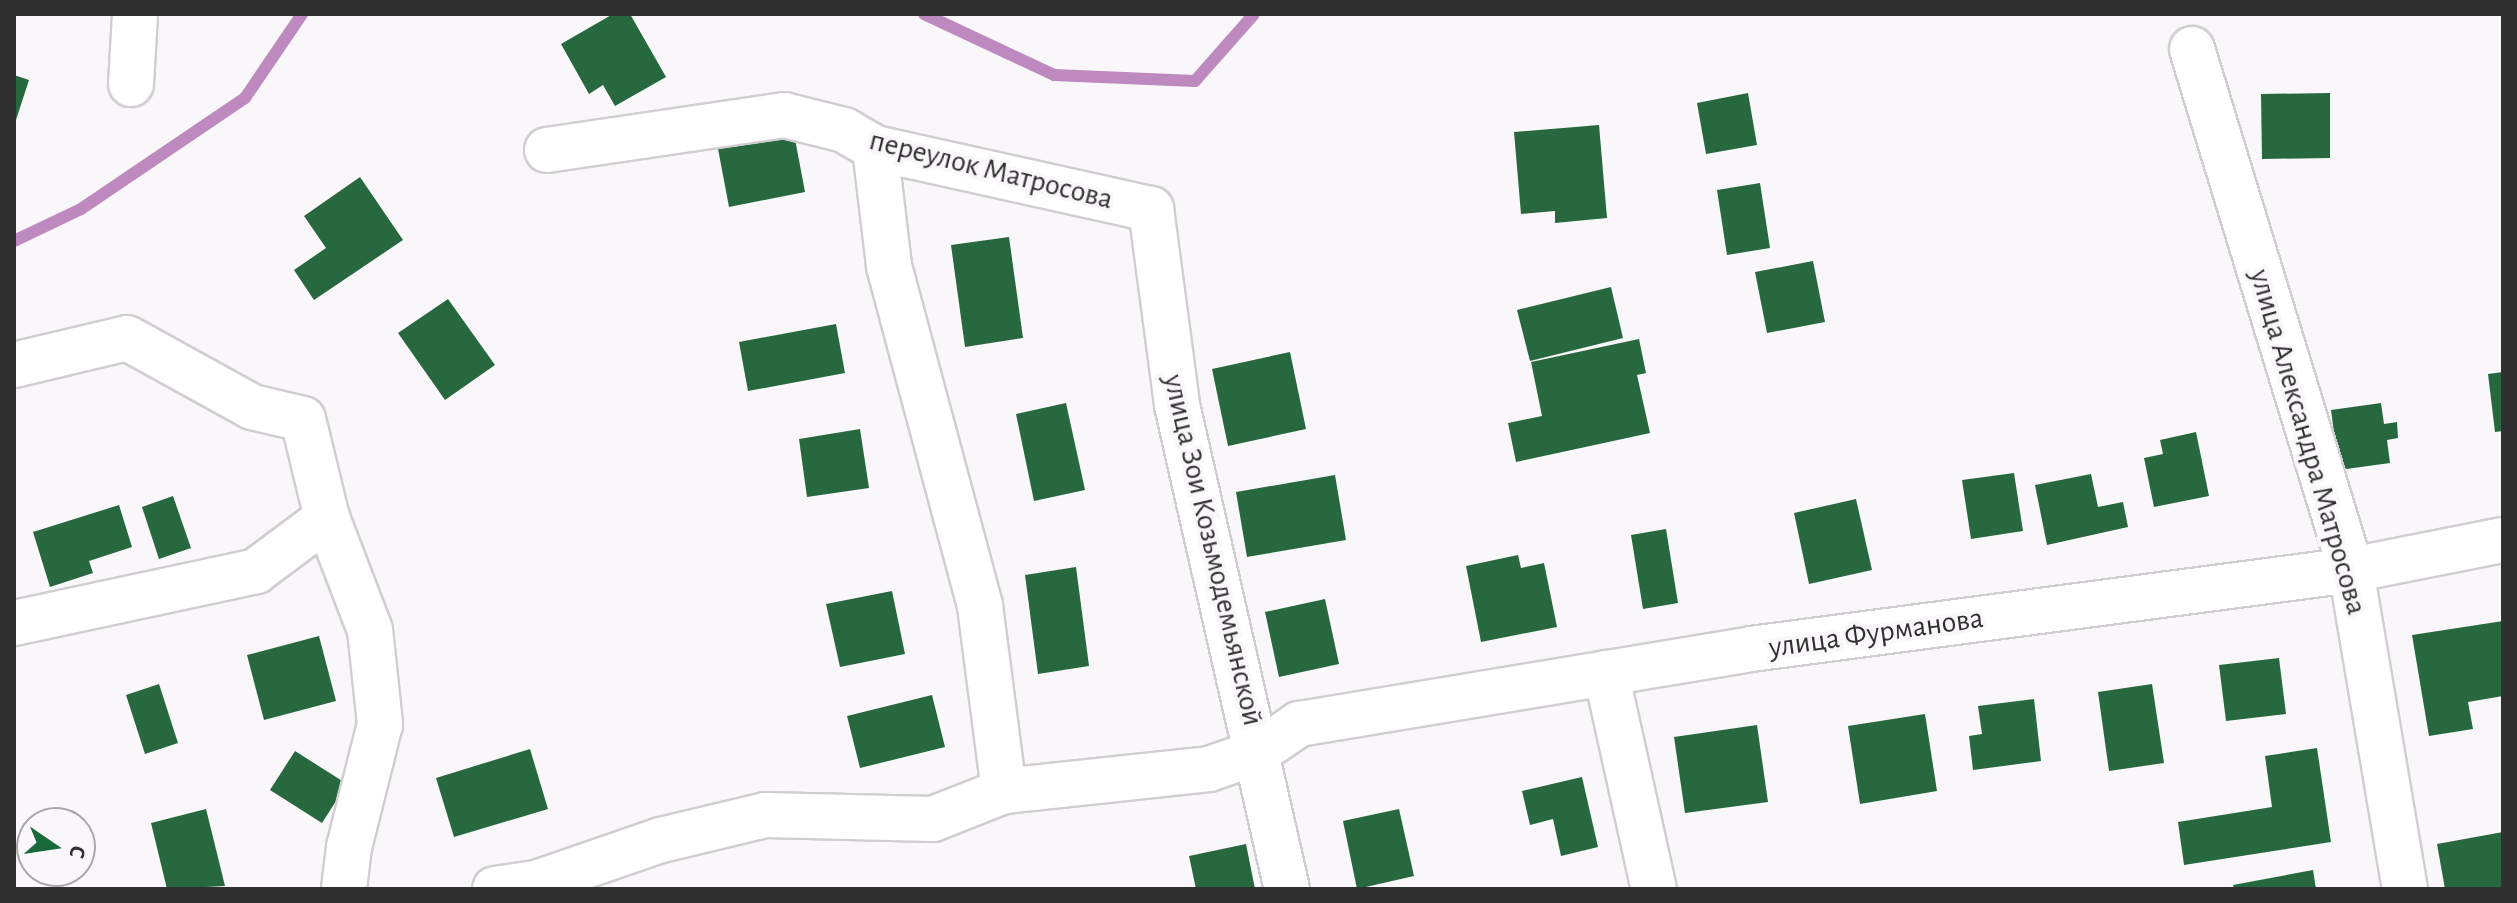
<!DOCTYPE html>
<html>
<head>
<meta charset="utf-8">
<style>
  body { margin:0 }
  #map { position:relative; width:2517px; height:903px; overflow:hidden; background:#faf7fa; font-family:"Alegreya Sans",sans-serif }
  div>[style] { position:absolute }
  .stream>* { height:12px; margin:-6px; padding:0 6px; transform-origin:6px; border-radius:6px; background:#bd89be }
  .building>* { inset:0; background:#27683e }
  .roads { filter:drop-shadow(2px 0 #d1ced1) drop-shadow(-2px 0 #d1ced1) drop-shadow(0 2px #d1ced1) drop-shadow(0 -2px #d1ced1) }
  .street>* { height:44px; margin:-22px; padding:0 22px; transform-origin:22px; border-radius:22px; background:#fff }
  span { translate:-50% -50%; white-space:nowrap; text-align:center; line-height:1.15; -webkit-text-stroke:8px #faf7fa; paint-order:stroke }
  .street-label { font-size:30px; color:#313031 }
  .frame { position:absolute; inset:0; border:16px solid #313031; pointer-events:none }
  .north { position:absolute; left:16px; top:807px; width:80px; height:80px; box-sizing:border-box; background:#faf7fa; border:2px solid #aaa7aa; border-radius:50%; rotate:103deg; font-size:22px; font-weight:700; line-height:32px; text-align:center; color:#313031 }
  .north::after { content:''; display:block; margin:auto; width:28px; height:36px; background:#19693a; clip-path:polygon(50% 0,100% 100%,50% 72%,0 100%) }
</style>
</head>
<body>
<div id="map">
  <div class="stream">
    <div style="left:924px;top:14px;width:144px;rotate:25.1deg"></div>
    <div style="left:1054px;top:75px;width:141px;rotate:2.4deg"></div>
    <div style="left:1195px;top:81px;width:89px;rotate:-48.6deg"></div>
    <div style="left:14px;top:241px;width:74px;rotate:-25.5deg"></div>
    <div style="left:81px;top:209px;width:198px;rotate:-34.1deg"></div>
    <div style="left:245px;top:98px;width:102px;rotate:-55.8deg"></div>
  </div>
  <div class="building">
    <div style="clip-path:polygon(613px 14px,630px 14px,666px 77px,615px 106px,603px 85px,589px 94px,561px 44px)"></div>
    <div style="clip-path:polygon(14px 75px,29px 80px,15px 123px,14px 123px)"></div>
    <div style="clip-path:polygon(1748px 93px,1757px 145px,1706px 154px,1697px 103px)"></div>
    <div style="clip-path:polygon(2330px 93px,2330px 158px,2262px 159px,2261px 94px)"></div>
    <div style="clip-path:polygon(792px 123px,805px 192px,729px 207px,716px 138px)"></div>
    <div style="clip-path:polygon(1599px 125px,1607px 218px,1555px 223px,1555px 211px,1521px 214px,1514px 132px)"></div>
    <div style="clip-path:polygon(360px 177px,403px 240px,314px 300px,294px 270px,326px 248px,304px 216px)"></div>
    <div style="clip-path:polygon(1760px 183px,1770px 248px,1727px 255px,1717px 190px)"></div>
    <div style="clip-path:polygon(1009px 237px,1023px 338px,965px 347px,951px 245px)"></div>
    <div style="clip-path:polygon(1813px 261px,1825px 322px,1767px 333px,1755px 272px)"></div>
    <div style="clip-path:polygon(1611px 287px,1623px 338px,1530px 361px,1517px 310px)"></div>
    <div style="clip-path:polygon(448px 299px,495px 365px,445px 400px,398px 333px)"></div>
    <div style="clip-path:polygon(836px 324px,845px 373px,748px 391px,739px 342px)"></div>
    <div style="clip-path:polygon(1639px 339px,1646px 373px,1637px 375px,1650px 433px,1516px 462px,1508px 423px,1542px 416px,1531px 362px)"></div>
    <div style="clip-path:polygon(1290px 352px,1306px 429px,1228px 446px,1212px 369px)"></div>
    <div style="clip-path:polygon(2503px 372px,2503px 431px,2495px 432px,2488px 374px)"></div>
    <div style="clip-path:polygon(1066px 403px,1085px 490px,1034px 501px,1016px 414px)"></div>
    <div style="clip-path:polygon(2381px 403px,2384px 424px,2397px 422px,2398px 438px,2387px 440px,2390px 463px,2339px 470px,2331px 410px)"></div>
    <div style="clip-path:polygon(860px 429px,869px 488px,807px 497px,799px 439px)"></div>
    <div style="clip-path:polygon(2196px 432px,2209px 496px,2154px 507px,2144px 458px,2163px 454px,2160px 440px)"></div>
    <div style="clip-path:polygon(2014px 473px,2023px 531px,1971px 539px,1962px 480px)"></div>
    <div style="clip-path:polygon(2091px 474px,2098px 507px,2123px 502px,2128px 527px,2047px 545px,2035px 485px)"></div>
    <div style="clip-path:polygon(1335px 475px,1346px 540px,1247px 557px,1236px 492px)"></div>
    <div style="clip-path:polygon(173px 496px,191px 548px,159px 559px,142px 507px)"></div>
    <div style="clip-path:polygon(1856px 499px,1872px 570px,1809px 584px,1794px 513px)"></div>
    <div style="clip-path:polygon(119px 505px,132px 547px,89px 561px,93px 573px,50px 587px,33px 532px)"></div>
    <div style="clip-path:polygon(1666px 529px,1678px 603px,1643px 609px,1631px 535px)"></div>
    <div style="clip-path:polygon(1518px 555px,1521px 568px,1544px 563px,1557px 627px,1481px 642px,1466px 566px)"></div>
    <div style="clip-path:polygon(1076px 567px,1089px 666px,1038px 674px,1025px 575px)"></div>
    <div style="clip-path:polygon(892px 591px,905px 654px,840px 667px,826px 604px)"></div>
    <div style="clip-path:polygon(1325px 599px,1339px 664px,1279px 677px,1265px 612px)"></div>
    <div style="clip-path:polygon(2503px 621px,2503px 696px,2468px 702px,2473px 729px,2429px 736px,2412px 635px)"></div>
    <div style="clip-path:polygon(319px 636px,336px 701px,264px 720px,247px 655px)"></div>
    <div style="clip-path:polygon(2279px 658px,2286px 714px,2226px 721px,2219px 665px)"></div>
    <div style="clip-path:polygon(159px 684px,178px 743px,145px 754px,126px 695px)"></div>
    <div style="clip-path:polygon(2152px 684px,2164px 763px,2109px 771px,2098px 692px)"></div>
    <div style="clip-path:polygon(932px 695px,945px 747px,860px 768px,847px 716px)"></div>
    <div style="clip-path:polygon(2034px 699px,2041px 761px,1973px 770px,1969px 736px,1982px 734px,1978px 706px)"></div>
    <div style="clip-path:polygon(1925px 714px,1937px 791px,1860px 804px,1848px 726px)"></div>
    <div style="clip-path:polygon(1757px 725px,1768px 802px,1685px 813px,1674px 737px)"></div>
    <div style="clip-path:polygon(2317px 748px,2331px 842px,2184px 865px,2178px 822px,2272px 807px,2265px 756px)"></div>
    <div style="clip-path:polygon(530px 749px,548px 809px,454px 837px,436px 778px)"></div>
    <div style="clip-path:polygon(295px 751px,347px 784px,322px 823px,270px 790px)"></div>
    <div style="clip-path:polygon(1582px 777px,1598px 847px,1561px 856px,1553px 819px,1530px 825px,1522px 791px)"></div>
    <div style="clip-path:polygon(206px 809px,225px 886px,167px 889px,151px 823px)"></div>
    <div style="clip-path:polygon(1399px 809px,1414px 876px,1357px 889px,1343px 821px)"></div>
    <div style="clip-path:polygon(2503px 832px,2503px 889px,2445px 889px,2437px 844px)"></div>
    <div style="clip-path:polygon(1246px 844px,1255px 889px,1196px 889px,1189px 856px)"></div>
    <div style="clip-path:polygon(2313px 870px,2316px 889px,2234px 889px,2233px 885px)"></div>
  </div>
  <div class="roads">
    <div class="street">
      <div style="left:2192px;top:49px;width:545px;rotate:73.03deg"></div>
      <div style="left:2351px;top:570px;width:324px;rotate:80.4deg"></div>
      <div style="left:131px;top:84px;width:70px;rotate:-86.7deg"></div>
      <div style="left:875px;top:148px;width:119px;rotate:83.2deg"></div>
      <div style="left:889px;top:266px;width:352px;rotate:75deg"></div>
      <div style="left:980px;top:606px;width:187px;rotate:82.6deg"></div>
      <div style="left:547px;top:150px;width:240px;rotate:-8.4deg"></div>
      <div style="left:784px;top:115px;width:62px;rotate:14deg"></div>
      <div style="left:844px;top:130px;width:36px;rotate:30deg"></div>
      <div style="left:875px;top:148px;width:283px;rotate:12.5deg"></div>
      <div style="left:1151px;top:209px;width:198px;rotate:82.4deg"></div>
      <div style="left:1177px;top:405px;width:496px;rotate:77.2deg"></div>
      <div style="left:14px;top:365px;width:116px;rotate:-13.4deg"></div>
      <div style="left:127px;top:338px;width:143px;rotate:28.9deg"></div>
      <div style="left:252px;top:407px;width:52px;rotate:13.2deg"></div>
      <div style="left:303px;top:419px;width:102px;rotate:76.4deg"></div>
      <div style="left:327px;top:518px;width:120px;rotate:69deg"></div>
      <div style="left:370px;top:630px;width:95px;rotate:83.9deg"></div>
      <div style="left:380px;top:724px;width:127px;rotate:104.1deg"></div>
      <div style="left:349px;top:847px;width:42px;rotate:96.8deg"></div>
      <div style="left:14px;top:623px;width:248px;rotate:-12.1deg"></div>
      <div style="left:256px;top:571px;width:89px;rotate:-36.7deg"></div>
      <div style="left:1606px;top:673px;width:221px;rotate:77.5deg"></div>
      <div style="left:495px;top:889px;width:41px;rotate:-8.3deg"></div>
      <div style="left:536px;top:883px;width:132px;rotate:-19deg"></div>
      <div style="left:661px;top:840px;width:108px;rotate:-13.4deg"></div>
      <div style="left:766px;top:815px;width:167px;rotate:1.4deg"></div>
      <div style="left:933px;top:819px;width:76px;rotate:-21.5deg"></div>
      <div style="left:1004px;top:791px;width:206px;rotate:-6.1deg"></div>
      <div style="left:1209px;top:769px;width:52px;rotate:-19.1deg"></div>
      <div style="left:1258px;top:752px;width:50px;rotate:-34.3deg"></div>
      <div style="left:1299px;top:724px;width:458px;rotate:-9.4deg"></div>
      <div style="left:1751px;top:649px;width:605px;rotate:-7.5deg"></div>
      <div style="left:2351px;top:570px;width:155px;rotate:-11.2deg"></div>
    </div>
  </div>
  <div class="street-label">
    <span style="left:991px;top:170px;rotate:14deg">переулок Матросова</span>
    <span style="left:2308px;top:442px;rotate:74deg">улица Александра Матросова</span>
    <span style="left:1213px;top:550px;rotate:77deg">улица Зои Козьмодемьянской</span>
    <span style="left:1876px;top:633px;rotate:-8deg">улица Фурманова</span>
  </div>
  <div class="frame"></div>
  <div class="north">С</div>
</div>
</body>
</html>
